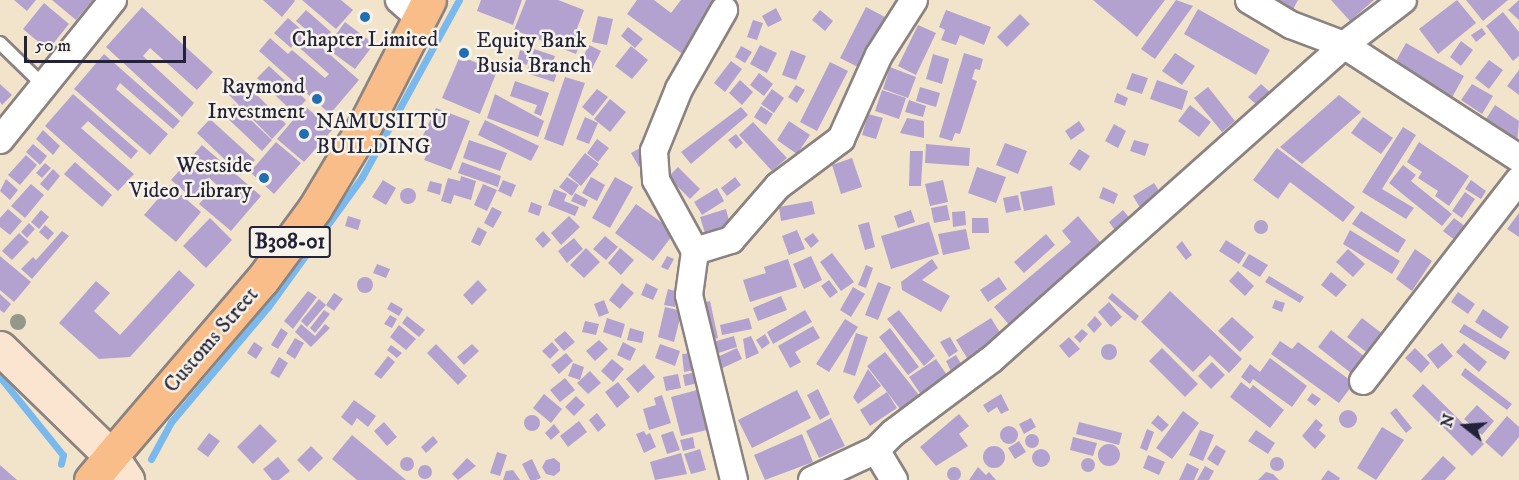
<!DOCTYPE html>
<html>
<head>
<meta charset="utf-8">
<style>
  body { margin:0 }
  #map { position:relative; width:1519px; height:480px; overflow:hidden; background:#f2e4ca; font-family:"IM FELL DW Pica",serif }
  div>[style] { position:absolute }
  .stream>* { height:7px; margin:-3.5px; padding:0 3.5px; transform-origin:3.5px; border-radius:3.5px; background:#7ab9ee }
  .building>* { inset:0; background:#b3a2d0 }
  .round { border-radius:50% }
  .roads { filter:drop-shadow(2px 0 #8a8382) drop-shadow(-2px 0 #8a8382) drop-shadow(0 2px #8a8382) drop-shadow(0 -2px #8a8382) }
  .service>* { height:12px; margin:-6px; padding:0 6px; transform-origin:6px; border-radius:6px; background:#fff }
  .minor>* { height:26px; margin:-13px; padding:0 13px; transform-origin:13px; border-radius:13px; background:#fff }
  .secondary>* { height:33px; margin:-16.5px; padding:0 16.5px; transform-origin:16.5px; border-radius:16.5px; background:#fce5d0 }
  .primary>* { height:33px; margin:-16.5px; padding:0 16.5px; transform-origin:16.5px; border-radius:16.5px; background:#f8bd89 }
  .trunk>* { height:33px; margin:-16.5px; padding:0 16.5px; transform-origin:16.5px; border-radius:16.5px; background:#f8bd89 }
  .trees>* { width:16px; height:16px; margin:-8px; border-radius:50%; background:#93988b }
  .dots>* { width:16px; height:16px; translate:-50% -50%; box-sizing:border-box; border:3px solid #f7f3e8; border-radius:50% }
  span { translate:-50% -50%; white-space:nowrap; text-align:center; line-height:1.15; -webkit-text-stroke:5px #f7f3e8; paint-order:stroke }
  .shield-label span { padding:2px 4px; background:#f7f3e8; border:2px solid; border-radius:4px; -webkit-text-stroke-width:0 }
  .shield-label { font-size:21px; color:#22223b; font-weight:700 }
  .poi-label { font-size:22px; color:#22223b }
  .left { translate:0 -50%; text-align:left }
  .right { translate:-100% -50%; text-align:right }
  .street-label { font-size:22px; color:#22223b }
  .north { position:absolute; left:1435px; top:396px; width:60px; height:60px; -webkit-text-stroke:4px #f7f3e8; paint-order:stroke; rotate:287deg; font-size:16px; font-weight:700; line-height:24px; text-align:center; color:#22223b }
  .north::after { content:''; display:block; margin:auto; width:21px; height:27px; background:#22223b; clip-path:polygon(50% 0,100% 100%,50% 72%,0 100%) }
  .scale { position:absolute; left:24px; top:36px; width:162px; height:27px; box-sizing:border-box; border:3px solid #22223b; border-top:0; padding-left:8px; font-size:18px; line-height:21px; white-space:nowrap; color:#22223b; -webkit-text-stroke:4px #f7f3e8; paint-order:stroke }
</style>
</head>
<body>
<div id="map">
  <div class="stream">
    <div style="left:0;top:377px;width:100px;rotate:51.1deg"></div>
    <div style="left:63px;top:455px;width:9px;rotate:103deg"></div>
    <div style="left:151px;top:459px;width:42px;rotate:-61.6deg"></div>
    <div style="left:171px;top:422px;width:150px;rotate:-49.9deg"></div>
    <div style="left:268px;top:307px;width:160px;rotate:-54.1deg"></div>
    <div style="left:362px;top:177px;width:202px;rotate:-61.3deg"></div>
  </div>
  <div class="building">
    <div style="clip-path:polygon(14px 0,36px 0,27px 11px)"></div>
    <div style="clip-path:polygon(52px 0,93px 0,76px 20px)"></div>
    <div style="clip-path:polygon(263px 0,294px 0,295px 1px,282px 17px)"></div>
    <div style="clip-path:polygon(302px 0,341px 0,353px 10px,336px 29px)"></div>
    <div style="clip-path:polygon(481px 0,522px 0,513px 25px,477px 11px)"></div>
    <div style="clip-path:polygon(526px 0,558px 0,584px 10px,575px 34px,583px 37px,576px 54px,514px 30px)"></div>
    <div style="clip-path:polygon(637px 0,654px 0,671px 13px,681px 0,724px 0,684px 55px,627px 14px)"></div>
    <div style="clip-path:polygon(1093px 0,1165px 0,1137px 37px)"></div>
    <div style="clip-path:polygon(1176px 0,1193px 6px,1155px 59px,1141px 49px)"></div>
    <div style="clip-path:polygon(1253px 0,1298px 0,1288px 19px)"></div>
    <div style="clip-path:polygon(1331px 0,1374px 0,1350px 21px)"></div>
    <div style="clip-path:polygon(1457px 0,1476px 23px,1438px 54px,1419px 29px)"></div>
    <div style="clip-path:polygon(1466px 0,1508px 0,1483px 21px)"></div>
    <div style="clip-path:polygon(1519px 0,1519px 20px,1508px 10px)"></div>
    <div style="clip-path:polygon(44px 3px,69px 24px,48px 50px,23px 29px)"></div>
    <div style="clip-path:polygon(142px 7px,213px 72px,197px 90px,150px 48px,143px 56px,194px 103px,182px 117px,106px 47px)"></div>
    <div style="clip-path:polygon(866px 7px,885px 17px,860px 68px,840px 58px)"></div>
    <div style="clip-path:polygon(776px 8px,782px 20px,768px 27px,762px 16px)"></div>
    <div style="clip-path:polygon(1198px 9px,1270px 50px,1256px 75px,1184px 34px)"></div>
    <div style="clip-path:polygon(306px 10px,331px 32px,322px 43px,296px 21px)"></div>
    <div style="clip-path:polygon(820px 10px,833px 21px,825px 31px,812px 20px)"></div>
    <div style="clip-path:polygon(946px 10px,991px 27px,984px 45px,960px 35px,956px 45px,941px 40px,945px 30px,939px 27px)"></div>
    <div style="clip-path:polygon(1503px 12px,1519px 32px,1519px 56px,1513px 61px,1486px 26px)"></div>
    <div style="clip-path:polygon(1020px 14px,1030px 24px,1007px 47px,997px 37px)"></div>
    <div style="clip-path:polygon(598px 16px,613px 19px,607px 45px,592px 42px)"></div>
    <div style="clip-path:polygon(288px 18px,359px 80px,330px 114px,259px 51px,270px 38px,288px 54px,292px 50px,325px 78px,329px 74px,294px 43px,291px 48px,274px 33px)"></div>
    <div style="clip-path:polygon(753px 20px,763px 23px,757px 40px,747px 37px)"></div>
    <div style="clip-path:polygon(345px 22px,374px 44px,355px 69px,326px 48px)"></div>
    <div style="clip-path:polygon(918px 25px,936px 33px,916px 75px,898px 66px)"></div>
    <div style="clip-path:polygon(628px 27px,643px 39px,635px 48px,621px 36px)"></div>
    <div style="clip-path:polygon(1482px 28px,1486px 34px,1476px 42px,1471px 35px)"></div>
    <div style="clip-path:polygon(1461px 41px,1473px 50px,1461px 66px,1450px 57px)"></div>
    <div style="clip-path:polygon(1406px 43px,1464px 76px,1450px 101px,1392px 68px)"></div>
    <div style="clip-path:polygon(589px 45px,601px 51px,592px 69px,580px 63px)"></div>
    <div style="clip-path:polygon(760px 45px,777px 53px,767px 73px,750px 64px)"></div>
    <div style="clip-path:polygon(631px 46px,648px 60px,632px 79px,615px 66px)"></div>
    <div style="clip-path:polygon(741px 46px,752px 52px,745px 63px,735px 57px)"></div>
    <div style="clip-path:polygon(534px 49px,555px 56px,550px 70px,557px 73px,554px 82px,526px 73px)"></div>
    <div style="clip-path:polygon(520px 50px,530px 53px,527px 65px,517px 62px)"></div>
    <div style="clip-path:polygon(791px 50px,806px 56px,796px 80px,782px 75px)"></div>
    <div style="clip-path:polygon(964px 53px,983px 59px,980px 70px,975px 69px,972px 79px,977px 81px,960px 134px,955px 133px,952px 141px,939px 137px)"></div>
    <div style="clip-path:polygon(1175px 53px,1195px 66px,1182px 85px,1162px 71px)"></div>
    <div style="clip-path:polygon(104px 54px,180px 121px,173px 129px,120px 83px,116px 89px,168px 134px,150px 155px,74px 89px)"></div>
    <div style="clip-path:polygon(933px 54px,949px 59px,942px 84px,926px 79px)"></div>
    <div style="clip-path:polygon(460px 56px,497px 71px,480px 114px,442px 98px)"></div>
    <div style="clip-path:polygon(1489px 60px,1503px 70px,1489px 89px,1475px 78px)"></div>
    <div style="clip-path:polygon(731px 61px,742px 69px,725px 92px,714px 83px)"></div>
    <div style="clip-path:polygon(830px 62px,848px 71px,817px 131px,800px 122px)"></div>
    <div style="clip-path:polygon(269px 66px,306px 100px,294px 113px,257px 78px)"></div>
    <div style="clip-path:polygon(890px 67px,916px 77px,908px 98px,883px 89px)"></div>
    <div style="clip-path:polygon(1519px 70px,1519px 95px,1507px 86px)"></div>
    <div style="clip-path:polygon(759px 73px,773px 84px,764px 96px,750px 85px)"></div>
    <div style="clip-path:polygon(1132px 73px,1148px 78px,1142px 94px,1126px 89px)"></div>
    <div style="clip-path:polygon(565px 77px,585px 83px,563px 146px,544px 139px)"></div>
    <div style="clip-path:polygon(242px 80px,286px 124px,272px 139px,228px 94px)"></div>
    <div style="clip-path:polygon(740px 80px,753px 92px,742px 105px,729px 93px)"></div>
    <div style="clip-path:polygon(1157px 80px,1188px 91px,1182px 110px,1150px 99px)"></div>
    <div style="clip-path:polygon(515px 81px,549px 93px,541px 116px,534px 113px,537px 105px,510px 96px)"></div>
    <div style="clip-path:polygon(0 84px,12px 95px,2px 105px,0 102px)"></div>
    <div style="clip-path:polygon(1261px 84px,1271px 93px,1259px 107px,1248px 97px)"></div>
    <div style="clip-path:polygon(1472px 84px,1493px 96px,1482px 114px,1461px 100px)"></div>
    <div style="clip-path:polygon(796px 85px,805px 90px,797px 103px,788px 97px)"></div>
    <div style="clip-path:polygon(920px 87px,940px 93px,936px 107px,916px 101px)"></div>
    <div style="clip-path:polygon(1208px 87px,1235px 121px,1222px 132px,1194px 98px)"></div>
    <div style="clip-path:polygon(597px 89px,608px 97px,593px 116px,582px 107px)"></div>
    <div style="clip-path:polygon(772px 89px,784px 98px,774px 113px,761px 104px)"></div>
    <div style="clip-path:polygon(882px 90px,906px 98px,899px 119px,875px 111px)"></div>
    <div style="clip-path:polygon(1117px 93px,1128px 98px,1125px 106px,1114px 102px)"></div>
    <div style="clip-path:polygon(73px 94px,138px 151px,131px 159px,88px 121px,81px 128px,134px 174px,118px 191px,45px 126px)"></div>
    <div style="clip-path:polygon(495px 94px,544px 121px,538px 137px,487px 118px)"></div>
    <div style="clip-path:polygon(1339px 95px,1361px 112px,1302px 164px,1280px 147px)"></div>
    <div style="clip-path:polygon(610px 99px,626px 112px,610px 132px,594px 119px)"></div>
    <div style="clip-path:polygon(909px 100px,926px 106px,923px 117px,905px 112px)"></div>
    <div style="clip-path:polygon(234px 104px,272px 140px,262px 151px,224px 115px)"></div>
    <div style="clip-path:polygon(1190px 105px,1211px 122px,1199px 137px,1178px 121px)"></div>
    <div style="clip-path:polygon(1495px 105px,1519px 121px,1517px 144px,1484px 122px)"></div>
    <div style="clip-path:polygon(305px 106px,332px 130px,304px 162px,277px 139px)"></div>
    <div style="clip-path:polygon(761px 106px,773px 114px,766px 125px,754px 117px)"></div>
    <div style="clip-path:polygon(741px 107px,748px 115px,691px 164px,681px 152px)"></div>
    <div style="clip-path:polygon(436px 108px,470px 121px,451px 170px,424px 160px,427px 154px,416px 150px)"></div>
    <div style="clip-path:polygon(868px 114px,883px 118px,876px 139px,862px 135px)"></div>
    <div style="clip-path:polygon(585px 117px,598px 123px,589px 144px,576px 139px)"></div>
    <div style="clip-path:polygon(1363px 117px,1393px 138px,1381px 154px,1351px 133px)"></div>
    <div style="clip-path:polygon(907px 118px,924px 121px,924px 138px,900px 133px)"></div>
    <div style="clip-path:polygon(210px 119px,255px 160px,241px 175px,197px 133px)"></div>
    <div style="clip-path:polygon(485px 120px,539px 146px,531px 161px,478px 135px)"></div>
    <div style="clip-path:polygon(789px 121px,810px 135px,797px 154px,777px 140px)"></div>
    <div style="clip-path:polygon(1079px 121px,1085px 130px,1071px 140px,1065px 131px)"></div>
    <div style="clip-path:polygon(753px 122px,787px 158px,772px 171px,739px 135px)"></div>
    <div style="clip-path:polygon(1114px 124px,1126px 131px,1118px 148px,1105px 141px)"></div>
    <div style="clip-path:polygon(1403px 127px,1416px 135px,1382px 189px,1414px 208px,1406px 219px,1362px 192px)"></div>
    <div style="clip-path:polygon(43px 130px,60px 146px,53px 155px,36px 139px)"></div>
    <div style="clip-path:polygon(736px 134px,743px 143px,736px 149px,728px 140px)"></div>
    <div style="clip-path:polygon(597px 139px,609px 148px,598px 162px,587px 153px)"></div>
    <div style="clip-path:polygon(469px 140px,507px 153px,500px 171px,463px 158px)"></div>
    <div style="clip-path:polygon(1134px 140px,1149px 144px,1145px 156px,1130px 151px)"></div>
    <div style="clip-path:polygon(276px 142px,301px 163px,274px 194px,250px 172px)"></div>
    <div style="clip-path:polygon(1419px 142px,1469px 176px,1449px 206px,1435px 196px,1438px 191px,1418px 178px,1422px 172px,1407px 162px)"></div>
    <div style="clip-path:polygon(1005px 143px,1027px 151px,1018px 174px,996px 165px)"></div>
    <div style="clip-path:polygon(33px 144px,47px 156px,40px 165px,26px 152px)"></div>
    <div style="clip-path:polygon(926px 144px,970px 148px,969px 166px,925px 163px)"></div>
    <div style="clip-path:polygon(202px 145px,261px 196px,231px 231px,199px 204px,210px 192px,219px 200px,225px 192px,209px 178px,192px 198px,171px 180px)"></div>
    <div style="clip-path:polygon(642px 147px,649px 161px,639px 167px,631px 153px)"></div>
    <div style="clip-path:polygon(1277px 148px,1355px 207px,1343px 222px,1290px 182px,1278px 199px,1253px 180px)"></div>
    <div style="clip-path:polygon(1079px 149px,1090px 156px,1080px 171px,1069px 164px)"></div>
    <div style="clip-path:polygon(910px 151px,923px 151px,921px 186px,909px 186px)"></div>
    <div style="clip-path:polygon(585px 153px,599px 164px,581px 186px,568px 175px)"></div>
    <div style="clip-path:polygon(26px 155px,37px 165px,20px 185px,8px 175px)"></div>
    <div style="clip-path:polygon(852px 158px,862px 187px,841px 194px,832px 165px)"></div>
    <div style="clip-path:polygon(75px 162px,112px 195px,102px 207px,64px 174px)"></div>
    <div style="clip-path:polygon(462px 162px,501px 176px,498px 187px,458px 173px)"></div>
    <div style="clip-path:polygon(45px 163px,51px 168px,42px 178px,36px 173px)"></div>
    <div style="clip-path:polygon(1403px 165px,1416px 175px,1411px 181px,1452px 214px,1442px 226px,1389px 183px)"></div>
    <div style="clip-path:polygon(678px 167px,700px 189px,690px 199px,668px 177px)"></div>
    <div style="clip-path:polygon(977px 167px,1006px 177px,996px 203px,968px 193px)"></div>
    <div style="clip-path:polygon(53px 169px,60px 176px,48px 191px,40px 184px)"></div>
    <div style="clip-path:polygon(461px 176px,476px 181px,471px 200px,454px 195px,451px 204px,441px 201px,448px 178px,460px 181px)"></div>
    <div style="clip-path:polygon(567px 177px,579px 185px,572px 196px,559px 187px)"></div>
    <div style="clip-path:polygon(591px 177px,605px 185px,597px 201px,582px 193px)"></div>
    <div style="clip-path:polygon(615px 177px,633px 187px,610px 228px,592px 218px)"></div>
    <div style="clip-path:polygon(735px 177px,741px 185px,727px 196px,721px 188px)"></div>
    <div style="clip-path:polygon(6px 179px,18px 190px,10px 200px,0 191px)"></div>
    <div style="clip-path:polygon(383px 180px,396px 188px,386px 205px,372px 197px)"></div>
    <div style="clip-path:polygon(503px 180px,516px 185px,511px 197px,498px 191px)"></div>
    <div style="clip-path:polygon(943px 180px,948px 202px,930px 206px,925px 184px)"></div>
    <div style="clip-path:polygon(1471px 180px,1486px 191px,1481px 199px,1465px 189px)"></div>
    <div style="clip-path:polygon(430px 181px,442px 184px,440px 195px,427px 191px)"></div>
    <div style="clip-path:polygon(1154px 183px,1163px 197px,1142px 211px,1133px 196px)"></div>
    <div style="clip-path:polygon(31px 184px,44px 195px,25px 218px,11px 206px)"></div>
    <div style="clip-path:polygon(483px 184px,497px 190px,487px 211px,474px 205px)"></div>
    <div style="clip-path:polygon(170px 185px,201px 212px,176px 242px,144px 215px)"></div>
    <div style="clip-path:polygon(1052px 186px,1055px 205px,1024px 211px,1020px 192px)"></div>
    <div style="clip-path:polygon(1103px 187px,1118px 194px,1114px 204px,1099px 198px)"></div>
    <div style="clip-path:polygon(717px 188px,724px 201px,702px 215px,694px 202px)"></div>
    <div class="round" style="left:400px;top:188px;width:16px;height:16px"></div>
    <div style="clip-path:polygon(554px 189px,567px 194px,564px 201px,579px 207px,575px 216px,548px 205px)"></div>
    <div style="clip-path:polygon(1465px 192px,1475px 199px,1462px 218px,1452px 211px)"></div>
    <div style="clip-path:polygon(575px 193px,588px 200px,585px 207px,571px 201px)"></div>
    <div style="clip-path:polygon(1018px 195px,1021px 210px,1006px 213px,1003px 198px)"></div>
    <div style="clip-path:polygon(812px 201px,815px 214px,781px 221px,779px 207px)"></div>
    <div style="clip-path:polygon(531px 202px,542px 206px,539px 216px,528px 212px)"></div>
    <div style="clip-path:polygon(636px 204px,675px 232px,653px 261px,615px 233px)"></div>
    <div style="clip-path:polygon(947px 205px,950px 220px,934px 223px,931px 208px)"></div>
    <div style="clip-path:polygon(492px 207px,502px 212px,493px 228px,484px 223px)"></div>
    <div style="clip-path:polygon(8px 209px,22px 221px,10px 235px,0 227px,0 218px)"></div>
    <div style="clip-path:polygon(726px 209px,732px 233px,707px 240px,700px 217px)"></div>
    <div style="clip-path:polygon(41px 210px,49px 217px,39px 229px,31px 222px)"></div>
    <div style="clip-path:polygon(911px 210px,915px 222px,898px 228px,894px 216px)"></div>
    <div style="clip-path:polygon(1123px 210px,1132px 221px,1117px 233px,1109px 222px)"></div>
    <div style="clip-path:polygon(965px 211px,966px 225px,953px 227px,952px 212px)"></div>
    <div style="clip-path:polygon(1361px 211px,1406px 240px,1398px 253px,1352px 224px)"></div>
    <div style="clip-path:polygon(1519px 213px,1519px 237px,1507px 229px)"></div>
    <div style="clip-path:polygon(348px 216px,361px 220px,358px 230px,345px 226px)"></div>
    <div style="clip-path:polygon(569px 216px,580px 227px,561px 245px,551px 233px)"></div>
    <div style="clip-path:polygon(1078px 216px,1105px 248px,1011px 327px,994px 307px,1071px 242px,1062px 231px)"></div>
    <div style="clip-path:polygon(210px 218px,232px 240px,206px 268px,183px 246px)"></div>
    <div style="clip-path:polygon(972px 218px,988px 218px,989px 233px,972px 233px)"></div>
    <div style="clip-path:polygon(1454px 218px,1470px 230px,1460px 244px,1443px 231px)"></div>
    <div class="round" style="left:1254px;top:220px;width:14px;height:14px"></div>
    <div style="clip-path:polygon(869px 222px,875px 247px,865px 250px,858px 225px)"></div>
    <div style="clip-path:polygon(929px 222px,939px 254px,891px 269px,881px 236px)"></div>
    <div style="clip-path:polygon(29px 223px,35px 229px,27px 238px,21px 232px)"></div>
    <div style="clip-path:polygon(45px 225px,54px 233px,48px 240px,39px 232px)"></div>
    <div style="clip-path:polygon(478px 227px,487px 232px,480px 246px,471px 242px)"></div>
    <div style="clip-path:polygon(966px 229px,970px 249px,943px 255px,938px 234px)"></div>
    <div style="clip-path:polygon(797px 230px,805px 249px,789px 255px,782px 236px)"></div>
    <div style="clip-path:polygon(1350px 230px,1400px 261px,1392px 274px,1343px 244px)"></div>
    <div style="clip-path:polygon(62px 231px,69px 236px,32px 279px,21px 269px,33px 257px,36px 260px)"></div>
    <div style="clip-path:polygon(543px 231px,551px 240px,543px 248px,535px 239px)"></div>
    <div style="clip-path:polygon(19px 233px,29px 242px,12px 260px,2px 251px)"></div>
    <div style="clip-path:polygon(813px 233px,819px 241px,811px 248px,804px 239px)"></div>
    <div style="clip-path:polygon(1046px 234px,1055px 245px,1024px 273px,1014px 262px)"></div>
    <div style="clip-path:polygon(605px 236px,618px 247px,606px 260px,593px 249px)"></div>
    <div style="clip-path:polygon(574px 238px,583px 249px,567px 263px,558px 251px)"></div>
    <div style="clip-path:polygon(1226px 240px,1246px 253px,1239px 264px,1219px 251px)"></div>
    <div style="clip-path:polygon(1182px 241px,1192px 255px,1186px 260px,1176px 247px)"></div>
    <div style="clip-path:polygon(586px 248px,600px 262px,584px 278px,570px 265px)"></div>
    <div style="clip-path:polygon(620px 248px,634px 260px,621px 275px,608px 263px)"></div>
    <div style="clip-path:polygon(1348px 249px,1365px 264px,1353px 277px,1336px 262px)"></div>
    <div style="clip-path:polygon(1415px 249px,1432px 261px,1412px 291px,1396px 279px)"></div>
    <div style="clip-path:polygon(832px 253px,854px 282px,841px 291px,820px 262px)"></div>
    <div style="clip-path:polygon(1249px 254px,1268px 265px,1260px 277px,1242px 266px)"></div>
    <div style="clip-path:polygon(0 256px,31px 282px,14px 302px,0 290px)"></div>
    <div style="clip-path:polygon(667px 256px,674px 259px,668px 270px,661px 267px)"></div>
    <div style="clip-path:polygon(811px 256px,822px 280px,804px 289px,793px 264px)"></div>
    <div style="clip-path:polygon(788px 259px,797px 287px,750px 302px,743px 280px,766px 273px,764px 267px)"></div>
    <div style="clip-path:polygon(932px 259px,938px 268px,922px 280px,950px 296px,941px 312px,902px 290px,901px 282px)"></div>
    <div style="clip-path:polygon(377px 264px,390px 269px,386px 278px,373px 273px)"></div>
    <div style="clip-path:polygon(866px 265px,873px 268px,866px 288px,858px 285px)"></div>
    <div style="clip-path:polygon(179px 270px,195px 285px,130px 357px,99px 359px,59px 323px,96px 281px,110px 293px,94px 311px,120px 335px)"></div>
    <div style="clip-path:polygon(1238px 271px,1254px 286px,1245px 296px,1229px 281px)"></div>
    <div style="clip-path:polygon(1331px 272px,1347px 285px,1336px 297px,1321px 285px)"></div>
    <div style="clip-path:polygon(1269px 276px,1304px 297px,1300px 303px,1265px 282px)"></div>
    <div style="clip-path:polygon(999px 277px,1007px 289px,988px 302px,980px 290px)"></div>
    <div class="round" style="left:357px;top:277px;width:16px;height:16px"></div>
    <div style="clip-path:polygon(478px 280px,487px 290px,472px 305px,463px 295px)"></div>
    <div style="clip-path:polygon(829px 280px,838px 292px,830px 298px,821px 286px)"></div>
    <div style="clip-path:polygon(878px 282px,891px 287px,878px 320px,865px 315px)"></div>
    <div style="clip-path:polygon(622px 283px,634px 293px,620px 309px,609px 300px)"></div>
    <div style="clip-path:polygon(646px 283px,658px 289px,653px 300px,641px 295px)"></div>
    <div style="clip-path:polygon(853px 287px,865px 294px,851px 317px,840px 310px)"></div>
    <div style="clip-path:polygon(668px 289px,679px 292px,675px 307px,664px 305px)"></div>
    <div style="clip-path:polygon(308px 291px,317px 297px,293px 329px,284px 321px)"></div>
    <div style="clip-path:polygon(1170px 291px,1242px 359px,1229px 373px,1210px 355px,1193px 372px,1141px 322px)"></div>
    <div style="clip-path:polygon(1458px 292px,1475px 304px,1468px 314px,1451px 302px)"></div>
    <div style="clip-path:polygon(334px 293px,343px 299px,334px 311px,326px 305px)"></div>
    <div style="clip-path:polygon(1112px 293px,1139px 316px,1135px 321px,1108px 298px)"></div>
    <div style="clip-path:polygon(0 294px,11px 304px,4px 313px,0 310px)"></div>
    <div style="clip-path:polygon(781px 296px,787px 310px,758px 321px,753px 308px)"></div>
    <div style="clip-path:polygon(319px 299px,326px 305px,307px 327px,301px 321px)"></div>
    <div style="clip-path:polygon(604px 300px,609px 313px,599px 317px,594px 304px)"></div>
    <div style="clip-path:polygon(1275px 300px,1285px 303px,1282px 312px,1272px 308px)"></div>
    <div style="clip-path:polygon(710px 301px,718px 338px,704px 342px,696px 304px)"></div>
    <div style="clip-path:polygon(391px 302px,403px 309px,399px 316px,387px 309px)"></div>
    <div style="clip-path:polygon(1109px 302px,1122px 317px,1111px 327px,1098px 312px)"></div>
    <div style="clip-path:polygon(665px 307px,682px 311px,674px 342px,658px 337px)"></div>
    <div style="clip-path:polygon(1483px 309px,1509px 327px,1501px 339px,1475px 322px)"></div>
    <div style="clip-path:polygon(324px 310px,330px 314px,315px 333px,310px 328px)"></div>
    <div style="clip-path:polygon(805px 310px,812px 322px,773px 344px,767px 332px)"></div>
    <div style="clip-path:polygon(899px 310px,935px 356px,924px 366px,887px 319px)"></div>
    <div style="clip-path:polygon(390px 315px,397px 319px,392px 328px,384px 324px)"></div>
    <div style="clip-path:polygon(407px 316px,425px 330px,419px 337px,402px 323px)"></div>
    <div style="clip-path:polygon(1095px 316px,1102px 324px,1094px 333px,1087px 325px)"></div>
    <div style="clip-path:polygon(1232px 317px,1254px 337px,1240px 352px,1218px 331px)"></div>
    <div style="clip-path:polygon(607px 318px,625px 324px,621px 338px,603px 332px)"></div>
    <div style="clip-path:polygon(749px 318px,752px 329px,722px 335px,720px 325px)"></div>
    <div style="clip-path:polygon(991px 318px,1007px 344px,972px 366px,956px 340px)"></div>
    <div style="clip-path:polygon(1362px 318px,1384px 335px,1370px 355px,1347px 337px)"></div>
    <div style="clip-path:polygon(845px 319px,858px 327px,829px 372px,816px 364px)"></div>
    <div style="clip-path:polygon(585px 321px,599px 324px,596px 335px,582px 332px)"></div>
    <div style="clip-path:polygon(301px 324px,315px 336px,325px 324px,330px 328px,311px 347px,295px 332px)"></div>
    <div style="clip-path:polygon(1464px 324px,1510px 352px,1505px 360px,1459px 332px)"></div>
    <div style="clip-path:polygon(399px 325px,416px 339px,406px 350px,390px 337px)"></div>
    <div style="clip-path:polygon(813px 326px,820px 338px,795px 352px,801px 362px,790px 368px,778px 346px)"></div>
    <div style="clip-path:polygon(281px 328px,288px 333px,278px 349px,271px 345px)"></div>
    <div style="clip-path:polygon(630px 328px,644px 332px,642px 343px,627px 340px)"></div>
    <div style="clip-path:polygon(890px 328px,919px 367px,908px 375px,879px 337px)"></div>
    <div style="clip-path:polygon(1082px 329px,1088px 334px,1080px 343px,1074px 337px)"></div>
    <div style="clip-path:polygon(1331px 330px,1369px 360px,1356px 377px,1318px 347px)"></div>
    <div style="clip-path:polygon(565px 331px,575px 342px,564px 351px,554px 340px)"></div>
    <div style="clip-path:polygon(856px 333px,868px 337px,855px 376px,843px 372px)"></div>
    <div style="clip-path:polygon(765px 334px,770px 343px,762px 349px,756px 340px)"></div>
    <div style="clip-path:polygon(734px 336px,737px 347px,709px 356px,706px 344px)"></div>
    <div style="clip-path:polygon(751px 336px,759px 353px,746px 359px,743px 339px)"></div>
    <div style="clip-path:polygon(950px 337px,958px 351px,949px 357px,940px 342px)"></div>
    <div style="clip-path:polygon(1069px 337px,1080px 349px,1069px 358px,1059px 346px)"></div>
    <div style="clip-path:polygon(295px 338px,304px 343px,295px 359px,286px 353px)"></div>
    <div style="clip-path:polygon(599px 340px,608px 349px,595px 361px,586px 351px)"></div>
    <div style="clip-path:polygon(1280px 341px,1292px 349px,1298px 342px,1354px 383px,1339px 403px,1271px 354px)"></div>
    <div style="clip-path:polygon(254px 342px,263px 348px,256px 359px,247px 353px)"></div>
    <div style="clip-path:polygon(552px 342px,559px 350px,550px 359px,542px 351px)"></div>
    <div style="clip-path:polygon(623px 342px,636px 349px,630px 361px,617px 355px)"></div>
    <div style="clip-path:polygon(1442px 343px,1453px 356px,1438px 369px,1427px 355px)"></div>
    <div style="clip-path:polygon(1464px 343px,1487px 362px,1479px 372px,1456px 352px)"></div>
    <div style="clip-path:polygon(436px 344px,467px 376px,458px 385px,427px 353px)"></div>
    <div style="clip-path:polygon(472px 344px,479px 351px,464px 365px,457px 357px)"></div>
    <div style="clip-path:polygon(660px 344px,680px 351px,675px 366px,655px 358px)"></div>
    <div class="round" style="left:1101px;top:344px;width:16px;height:16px"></div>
    <div style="clip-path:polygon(391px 345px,402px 353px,397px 358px,387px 350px)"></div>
    <div style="clip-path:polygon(737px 348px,742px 359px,716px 371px,711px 360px)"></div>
    <div style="clip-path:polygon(1162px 348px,1198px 384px,1185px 397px,1149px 361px)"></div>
    <div style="clip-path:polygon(1415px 348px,1430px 363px,1421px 373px,1405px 358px)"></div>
    <div style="clip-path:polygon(885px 352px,922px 399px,904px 414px,867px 366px)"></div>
    <div style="clip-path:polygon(566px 353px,573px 361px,559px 374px,551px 365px)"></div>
    <div style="clip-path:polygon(693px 353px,695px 370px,684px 372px,682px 354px)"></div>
    <div style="clip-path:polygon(956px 355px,964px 369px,953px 375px,946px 361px)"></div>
    <div style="clip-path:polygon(388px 356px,395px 362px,381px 379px,374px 374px)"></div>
    <div style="clip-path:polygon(279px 357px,288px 363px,279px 378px,270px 373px)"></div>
    <div style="clip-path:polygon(1270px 358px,1307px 386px,1292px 407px,1253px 379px,1250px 384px,1241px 377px,1250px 364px,1260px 372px)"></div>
    <div style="clip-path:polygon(612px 359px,624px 369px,613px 382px,601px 371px)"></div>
    <div style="clip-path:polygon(936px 359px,951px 381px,924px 399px,909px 377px)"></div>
    <div style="clip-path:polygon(1212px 362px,1225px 375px,1211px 389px,1198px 376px)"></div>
    <div style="clip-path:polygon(573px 363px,584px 367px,580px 380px,568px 376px)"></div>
    <div style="clip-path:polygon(644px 364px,655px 377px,638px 393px,626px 379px)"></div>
    <div style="clip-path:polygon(1465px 368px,1512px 404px,1507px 410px,1461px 375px)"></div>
    <div style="clip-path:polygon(868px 369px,881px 386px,858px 404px,853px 397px)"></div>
    <div style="clip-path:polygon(590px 371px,601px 383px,588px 394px,577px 383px)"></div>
    <div style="clip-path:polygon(696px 372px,698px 383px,685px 386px,683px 375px)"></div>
    <div style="clip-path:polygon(678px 374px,681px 388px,666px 391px,663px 377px)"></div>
    <div style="clip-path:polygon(565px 378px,575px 390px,560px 402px,550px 390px)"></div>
    <div style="clip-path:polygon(618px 382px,630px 397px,617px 408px,605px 392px)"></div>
    <div style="clip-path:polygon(1241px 382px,1250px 389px,1253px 385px,1284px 410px,1270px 428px,1230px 397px)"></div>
    <div style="clip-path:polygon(1423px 384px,1484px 444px,1472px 456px,1412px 396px)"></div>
    <div style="clip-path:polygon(818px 389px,830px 414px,820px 420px,807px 395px)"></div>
    <div style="clip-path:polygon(697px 390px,707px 430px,681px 436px,671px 397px)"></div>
    <div style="clip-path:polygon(797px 390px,811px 418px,752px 448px,738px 420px)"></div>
    <div style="clip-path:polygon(887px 392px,897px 408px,870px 426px,860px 410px)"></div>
    <div style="clip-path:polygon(1312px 393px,1321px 399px,1315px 406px,1307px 400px)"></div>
    <div style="clip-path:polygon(544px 394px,562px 409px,551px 423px,533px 408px)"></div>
    <div style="clip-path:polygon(1001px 394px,1009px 410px,1001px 414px,997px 407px,988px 413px,983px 405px)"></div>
    <div style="clip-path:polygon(662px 395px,671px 423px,649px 430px,643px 409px,656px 405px,654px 398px)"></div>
    <div style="clip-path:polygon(576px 396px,585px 405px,574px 416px,565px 407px)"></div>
    <div style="clip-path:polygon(354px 400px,376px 416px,368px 427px,357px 418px,352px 426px,341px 417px)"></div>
    <div style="clip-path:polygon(1477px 405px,1494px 421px,1482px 435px,1464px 419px)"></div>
    <div style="clip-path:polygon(1396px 408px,1412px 428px,1406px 433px,1390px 413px)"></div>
    <div class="round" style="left:1339px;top:410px;width:18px;height:18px"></div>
    <div style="clip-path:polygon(1183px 411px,1199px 423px,1172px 459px,1156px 448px)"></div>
    <div style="clip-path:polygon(597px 413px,606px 425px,598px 432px,589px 420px)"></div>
    <div style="clip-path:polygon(959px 414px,969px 426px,959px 434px,968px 446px,936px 466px,920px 447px)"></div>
    <div style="clip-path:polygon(1158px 415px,1169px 425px,1162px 432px,1151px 423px)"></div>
    <div class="round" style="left:524px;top:415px;width:16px;height:16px"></div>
    <div style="clip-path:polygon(1507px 416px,1519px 427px,1519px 437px,1502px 457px,1485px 442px)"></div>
    <div style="clip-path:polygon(831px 418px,845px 446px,819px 458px,806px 431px)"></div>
    <div style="clip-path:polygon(1031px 418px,1036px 427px,1024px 434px,1019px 424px)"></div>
    <div style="clip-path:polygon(1316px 419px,1323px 425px,1319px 430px,1326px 436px,1315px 449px,1302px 436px)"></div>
    <div style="clip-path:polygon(579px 421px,587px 432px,568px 447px,560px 436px)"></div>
    <div style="clip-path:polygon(384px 422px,397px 437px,387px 446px,374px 431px)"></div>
    <div style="clip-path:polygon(1079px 422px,1122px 433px,1119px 445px,1076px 434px)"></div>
    <div style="clip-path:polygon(260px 424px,277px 441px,253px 464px,237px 447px)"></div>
    <div style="clip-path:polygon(554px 424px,560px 432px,551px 440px,545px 433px)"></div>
    <div class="round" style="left:1000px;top:426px;width:18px;height:18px"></div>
    <div style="clip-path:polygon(1382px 427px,1404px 440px,1376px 480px,1357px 468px)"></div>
    <div style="clip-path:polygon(1147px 429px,1154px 432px,1147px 451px,1140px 448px)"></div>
    <div style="clip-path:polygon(1200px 430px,1214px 435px,1203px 461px,1189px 455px)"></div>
    <div style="clip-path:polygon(1256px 430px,1275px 443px,1268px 454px,1248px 441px)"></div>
    <div style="clip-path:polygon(644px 431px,646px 435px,650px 433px,656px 447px,644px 453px,636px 434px)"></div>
    <div style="clip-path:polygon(673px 431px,680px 450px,667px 454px,661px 435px)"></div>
    <div style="clip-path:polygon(209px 433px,220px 441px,208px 457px,197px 449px)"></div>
    <div style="clip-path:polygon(802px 434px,813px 462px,765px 480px,754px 455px)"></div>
    <div class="round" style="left:1025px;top:434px;width:14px;height:14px"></div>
    <div style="clip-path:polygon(352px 435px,406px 480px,357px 480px,332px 459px)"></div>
    <div style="clip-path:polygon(433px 436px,438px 442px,426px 453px,421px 447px)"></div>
    <div style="clip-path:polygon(693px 437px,695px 448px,683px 451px,680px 440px)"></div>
    <div style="clip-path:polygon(1073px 437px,1097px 443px,1093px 456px,1070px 450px)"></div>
    <div style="clip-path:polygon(1019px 441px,1026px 452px,1015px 459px,1008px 448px)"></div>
    <div class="round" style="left:1098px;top:444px;width:22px;height:22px"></div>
    <div style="clip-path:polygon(1216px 445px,1226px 451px,1218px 466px,1207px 459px)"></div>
    <div style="clip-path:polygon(311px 446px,323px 458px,309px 472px,297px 460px)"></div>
    <div class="round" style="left:983px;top:446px;width:22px;height:22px"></div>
    <div style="clip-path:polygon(700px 449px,706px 470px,691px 474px,684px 454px)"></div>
    <div class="round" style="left:1032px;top:449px;width:18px;height:18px"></div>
    <div style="clip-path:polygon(497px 452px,507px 455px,500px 476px,490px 473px)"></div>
    <div style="clip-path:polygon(681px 453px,687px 474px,655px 480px,650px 462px)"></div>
    <div style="clip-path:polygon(1148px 455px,1165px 462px,1159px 475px,1143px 468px)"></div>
    <div style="clip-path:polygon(1443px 456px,1456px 468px,1445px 480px,1421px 480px)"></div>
    <div class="round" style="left:1270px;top:457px;width:14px;height:14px"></div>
    <div class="round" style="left:400px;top:457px;width:14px;height:14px"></div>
    <div style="clip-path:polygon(278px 457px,290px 471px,279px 480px,272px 480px,263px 469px)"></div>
    <div style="clip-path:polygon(467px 458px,476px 466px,458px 480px,452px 474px)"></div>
    <div style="clip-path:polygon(554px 458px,560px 463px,560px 471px,554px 476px,546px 474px,542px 467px,546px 460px)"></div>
    <div class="round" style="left:1081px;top:458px;width:14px;height:14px"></div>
    <div style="clip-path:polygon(532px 459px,541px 478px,536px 480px,530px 480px,522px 464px)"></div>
    <div style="clip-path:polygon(1187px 463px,1199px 469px,1194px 480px,1179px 480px)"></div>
    <div style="clip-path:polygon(0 465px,17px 480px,0 480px)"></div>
    <div class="round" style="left:418px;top:465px;width:14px;height:14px"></div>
    <div style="clip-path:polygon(1205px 466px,1214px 471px,1209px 480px,1197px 480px)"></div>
    <div class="round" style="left:947px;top:467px;width:14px;height:14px"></div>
    <div style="clip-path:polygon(978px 467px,986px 475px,989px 472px,996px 480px,969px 480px)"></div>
    <div style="clip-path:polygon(513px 470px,520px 480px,503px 480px,506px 471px)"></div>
    <div style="clip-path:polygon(1328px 470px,1340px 478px,1339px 480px,1321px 480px)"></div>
    <div style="clip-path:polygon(1266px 472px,1273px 474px,1279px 480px,1258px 480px)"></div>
  </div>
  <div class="roads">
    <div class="service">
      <div style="left:0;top:43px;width:62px;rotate:44.3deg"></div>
    </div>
    <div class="minor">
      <div style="left:399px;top:0;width:28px;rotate:41deg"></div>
      <div style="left:1249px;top:0;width:49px;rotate:30.8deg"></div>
      <div style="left:1291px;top:25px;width:57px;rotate:20.7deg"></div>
      <div style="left:1344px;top:45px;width:208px;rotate:32.9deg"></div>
      <div style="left:0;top:140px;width:180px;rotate:-51.1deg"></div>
      <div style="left:695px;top:251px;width:81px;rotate:-118.8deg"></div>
      <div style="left:656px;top:180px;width:29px;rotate:-94deg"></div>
      <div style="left:654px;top:151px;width:67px;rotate:-68deg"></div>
      <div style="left:679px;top:89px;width:91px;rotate:-60.3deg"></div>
      <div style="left:1363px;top:381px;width:254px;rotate:-52.2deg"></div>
      <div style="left:734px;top:480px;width:190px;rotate:-103.7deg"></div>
      <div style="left:689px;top:295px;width:44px;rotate:-82.2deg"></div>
      <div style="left:695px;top:251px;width:38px;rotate:-17deg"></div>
      <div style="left:731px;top:240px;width:72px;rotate:-49deg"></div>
      <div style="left:778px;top:186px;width:79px;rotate:-36.7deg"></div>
      <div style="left:841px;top:139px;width:92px;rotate:-65.7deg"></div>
      <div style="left:879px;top:55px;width:65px;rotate:-57.5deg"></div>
      <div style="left:812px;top:480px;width:71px;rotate:-25.1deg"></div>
      <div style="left:894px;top:480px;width:35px;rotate:-121deg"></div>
      <div style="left:876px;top:450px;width:24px;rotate:-45deg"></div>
      <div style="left:893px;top:433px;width:124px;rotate:-36.8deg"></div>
      <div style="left:992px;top:359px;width:472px;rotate:-41.7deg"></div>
      <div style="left:1344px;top:45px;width:74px;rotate:-37.3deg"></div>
    </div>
    <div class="secondary">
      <div style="left:0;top:348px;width:155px;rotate:44.2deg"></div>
      <div style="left:111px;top:456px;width:29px;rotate:56deg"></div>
    </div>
    <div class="primary">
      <div style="left:91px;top:480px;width:31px;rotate:-50deg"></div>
    </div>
    <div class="trunk">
      <div style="left:111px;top:456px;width:232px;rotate:-49.4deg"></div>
      <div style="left:262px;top:280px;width:89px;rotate:-53.6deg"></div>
      <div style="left:315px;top:208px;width:99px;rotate:-59deg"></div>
      <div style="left:366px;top:123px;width:138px;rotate:-62.9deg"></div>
    </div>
  </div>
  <div class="trees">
    <div style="left:18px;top:322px"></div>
  </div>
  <div class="dots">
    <div style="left:365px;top:17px;background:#1f6fb2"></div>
    <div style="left:464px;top:53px;background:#1f6fb2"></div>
    <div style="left:317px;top:99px;background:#1f6fb2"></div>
    <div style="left:304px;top:134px;background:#1f6fb2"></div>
    <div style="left:264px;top:178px;background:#1f6fb2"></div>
  </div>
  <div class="shield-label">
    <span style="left:290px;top:242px">B308-01</span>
  </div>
  <div class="poi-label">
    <span style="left:365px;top:40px">Chapter Limited</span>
    <span class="left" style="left:476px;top:53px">Equity Bank<br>Busia Branch</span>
    <span class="right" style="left:305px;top:99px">Raymond<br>Investment</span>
    <span class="left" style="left:316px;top:134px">NAMUSIITU<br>BUILDING</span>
    <span class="right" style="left:252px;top:178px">Westside<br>Video Library</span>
  </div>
  <div class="street-label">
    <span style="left:211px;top:340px;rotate:-49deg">Customs Street</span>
  </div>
  <div class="north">N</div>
  <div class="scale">50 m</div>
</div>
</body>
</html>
